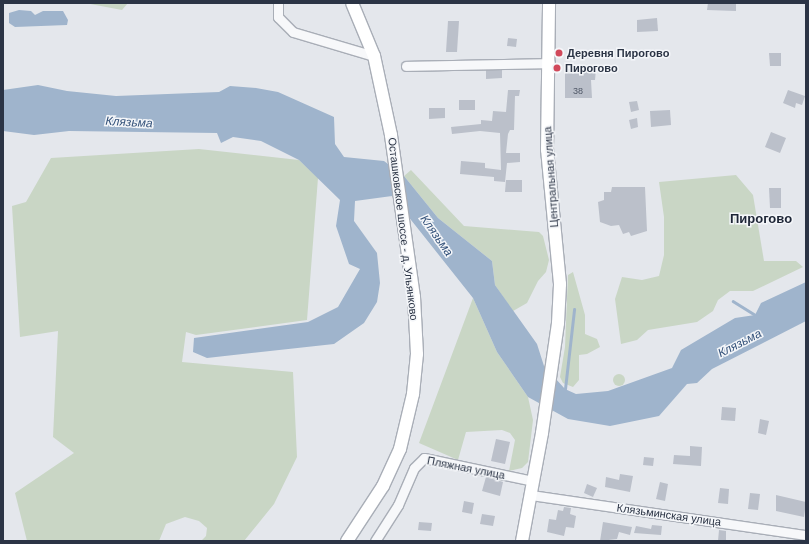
<!DOCTYPE html>
<html>
<head>
<meta charset="utf-8">
<style>
  body { margin:0 }
  #map { position:relative; width:809px; height:544px; overflow:hidden; background:#e4e7ec; font-family:Arial,sans-serif }
  div>[style] { position:absolute }
  .green>* { inset:0; background:#c9d6c5 }
  .round { border-radius:50% }
  .water>* { inset:0; background:#9fb4cc }
  .stream>* { height:2.5px; margin:-1.25px; padding:0 1.25px; transform-origin:1.25px; border-radius:1.25px; background:#9fb4cc }
  .building>* { inset:0; background:#bbc0ca }
  .roads { filter:drop-shadow(1px 0 #a9aeb7) drop-shadow(-1px 0 #a9aeb7) drop-shadow(0 1px #a9aeb7) drop-shadow(0 -1px #a9aeb7) }
  .street>* { height:9px; margin:-4.5px; padding:0 4.5px; transform-origin:4.5px; border-radius:4.5px; background:#f7f8fa }
  .secondary>* { height:12px; margin:-6px; padding:0 6px; transform-origin:6px; border-radius:6px; background:#fff }
  .dots>* { width:11px; height:11px; translate:-50% -50%; box-sizing:border-box; border:2px solid #f4f6f9; border-radius:50% }
  span { translate:-50% -50%; white-space:nowrap; text-align:center; line-height:1.15; -webkit-text-stroke:3px #f4f6f9; paint-order:stroke }
  .number-label { font-size:9px; color:#4f5766 }
  .number-label span { -webkit-text-stroke-width:0 }
  .poi-label { font-size:11px; color:#2b3445; font-weight:700 }
  .left { translate:0 -50%; text-align:left }
  .street-label { font-size:11px; color:#2b3445 }
  .water-label { font-size:12px; color:#34527a; font-style:italic }
  .quarter-label { font-size:13px; color:#1d2536; font-weight:700 }
  .frame { position:absolute; inset:0; border:4px solid #2b3445; pointer-events:none }
</style>
</head>
<body>
<div id="map">
  <div class="green">
    <div style="clip-path:polygon(85px 3px,128px 3px,122px 10px)"></div>
    <div style="clip-path:polygon(199px 149px,299px 160px,318px 178px,307px 320px,196px 335px,186px 332px,182px 362px,293px 372px,297px 457px,274px 504px,244px 541px,201px 541px,206px 536px,207px 528px,199px 521px,185px 517px,166px 524px,159px 541px,27px 541px,15px 493px,74px 453px,53px 437px,58px 331px,20px 337px,12px 206px,26px 202px,51px 158px)"></div>
    <div style="clip-path:polygon(411px 170px,464px 226px,539px 232px,543px 236px,549px 260px,546px 272px,538px 281px,527px 303px,513px 311px,495px 285px,492px 261px,438px 218px,404px 176px)"></div>
    <div style="clip-path:polygon(736px 175px,753px 195px,764px 261px,796px 261px,803px 267px,753px 291px,730px 291px,718px 300px,713px 311px,697px 322px,648px 330px,637px 340px,621px 344px,615px 299px,622px 277px,642px 280px,659px 276px,664px 255px,664px 217px,659px 182px)"></div>
    <div style="clip-path:polygon(573px 272px,585px 315px,585px 334px,597px 339px,600px 347px,587px 354px,579px 355px,579px 380px,573px 387px,563px 383px,560px 377px,565px 347px,568px 275px)"></div>
    <div style="clip-path:polygon(473px 298px,497px 352px,528px 397px,533px 420px,528px 462px,522px 468px,509px 471px,515px 440px,510px 433px,502px 430px,466px 432px,458px 460px,419px 443px)"></div>
    <div class="round" style="left:613px;top:374px;width:12px;height:12px"></div>
  </div>
  <div class="water">
    <div style="clip-path:polygon(19px 10px,31px 11px,35px 15px,43px 11px,63px 11px,68px 20px,67px 25px,15px 27px,9px 23px,9px 13px)"></div>
    <div style="clip-path:polygon(38px 85px,67px 91px,116px 96px,219px 92px,230px 86px,256px 88px,278px 92px,334px 117px,335px 144px,344px 157px,384px 161px,404px 176px,438px 218px,492px 261px,495px 285px,537px 344px,544px 366px,565px 389px,576px 394px,608px 391px,672px 368px,681px 350px,735px 318px,755px 315px,761px 303px,806px 282px,806px 321px,712px 369px,697px 383px,687px 384px,659px 416px,610px 426px,568px 419px,528px 397px,497px 352px,473px 298px,392px 196px,355px 201px,354px 221px,377px 253px,380px 283px,377px 302px,364px 323px,334px 344px,207px 358px,193px 352px,194px 338px,308px 322px,338px 307px,360px 269px,349px 264px,336px 226px,340px 200px,299px 160px,261px 141px,233px 137px,221px 143px,217px 133px,69px 131px,34px 135px,3px 131px,3px 90px)"></div>
  </div>
  <div class="stream">
    <div style="left:733px;top:301px;width:26px;rotate:32deg"></div>
    <div style="left:565px;top:389px;width:80px;rotate:-83.5deg"></div>
  </div>
  <div class="building">
    <div style="clip-path:polygon(708px 3px,736px 3px,736px 11px,707px 10px)"></div>
    <div style="clip-path:polygon(657px 18px,658px 31px,637px 32px,637px 20px)"></div>
    <div style="clip-path:polygon(448px 21px,459px 21px,457px 52px,446px 52px)"></div>
    <div style="clip-path:polygon(508px 38px,517px 39px,516px 47px,507px 46px)"></div>
    <div style="clip-path:polygon(769px 53px,781px 53px,781px 66px,770px 66px)"></div>
    <div style="clip-path:polygon(565px 69px,596px 69px,595px 80px,591px 80px,592px 98px,565px 98px)"></div>
    <div style="clip-path:polygon(486px 70px,502px 70px,502px 78px,486px 79px)"></div>
    <div style="clip-path:polygon(508px 90px,520px 90px,519px 96px,515px 96px,514px 130px,510px 130px,508px 134px,506px 153px,520px 153px,520px 162px,507px 163px,505px 182px,494px 181px,494px 177px,460px 174px,461px 161px,485px 163px,485px 168px,501px 170px,500px 133px,480px 131px,452px 134px,451px 127px,481px 124px,481px 120px,492px 121px,493px 111px,506px 112px)"></div>
    <div style="clip-path:polygon(788px 90px,805px 96px,802px 105px,796px 103px,795px 108px,783px 103px)"></div>
    <div style="clip-path:polygon(459px 100px,475px 100px,475px 110px,459px 110px)"></div>
    <div style="clip-path:polygon(637px 101px,639px 110px,631px 112px,629px 102px)"></div>
    <div style="clip-path:polygon(429px 108px,445px 108px,445px 118px,429px 119px)"></div>
    <div style="clip-path:polygon(670px 110px,671px 125px,651px 127px,650px 111px)"></div>
    <div style="clip-path:polygon(637px 118px,638px 127px,631px 129px,629px 120px)"></div>
    <div style="clip-path:polygon(771px 132px,786px 138px,780px 153px,765px 147px)"></div>
    <div style="clip-path:polygon(506px 180px,522px 180px,522px 192px,505px 192px)"></div>
    <div style="clip-path:polygon(612px 187px,645px 187px,647px 231px,631px 236px,629px 232px,623px 234px,619px 225px,611px 226px,600px 222px,598px 202px,604px 200px,604px 192px,611px 192px)"></div>
    <div style="clip-path:polygon(769px 188px,781px 188px,781px 208px,770px 208px)"></div>
    <div style="clip-path:polygon(722px 407px,736px 408px,735px 421px,721px 420px)"></div>
    <div style="clip-path:polygon(760px 419px,769px 421px,766px 435px,758px 433px)"></div>
    <div style="clip-path:polygon(496px 439px,510px 442px,505px 464px,491px 461px)"></div>
    <div style="clip-path:polygon(690px 446px,702px 447px,701px 466px,673px 464px,674px 455px,690px 456px)"></div>
    <div style="clip-path:polygon(644px 457px,654px 458px,653px 466px,643px 465px)"></div>
    <div style="clip-path:polygon(620px 474px,633px 476px,630px 492px,605px 487px,606px 477px,619px 480px)"></div>
    <div style="clip-path:polygon(486px 477px,503px 482px,500px 496px,482px 491px)"></div>
    <div style="clip-path:polygon(660px 482px,668px 484px,665px 501px,656px 499px)"></div>
    <div style="clip-path:polygon(587px 484px,597px 488px,593px 497px,584px 493px)"></div>
    <div style="clip-path:polygon(720px 488px,729px 489px,728px 504px,718px 503px)"></div>
    <div style="clip-path:polygon(750px 493px,760px 494px,758px 510px,748px 509px)"></div>
    <div style="clip-path:polygon(776px 495px,806px 502px,804px 517px,776px 511px)"></div>
    <div style="clip-path:polygon(464px 501px,474px 503px,472px 514px,462px 512px)"></div>
    <div style="clip-path:polygon(564px 507px,571px 508px,570px 514px,576px 516px,574px 528px,566px 527px,564px 536px,547px 532px,549px 519px,556px 520px,558px 510px,563px 511px)"></div>
    <div style="clip-path:polygon(482px 514px,495px 516px,493px 526px,480px 524px)"></div>
    <div style="clip-path:polygon(419px 522px,432px 523px,431px 531px,418px 530px)"></div>
    <div style="clip-path:polygon(603px 522px,632px 527px,630px 535px,619px 532px,617px 539px,600px 541px)"></div>
    <div style="clip-path:polygon(652px 525px,662px 526px,661px 535px,634px 533px,636px 526px,651px 529px)"></div>
    <div style="clip-path:polygon(719px 530px,726px 531px,726px 541px,718px 541px)"></div>
  </div>
  <div class="roads">
    <div class="street">
      <div style="left:278px;top:3px;width:14px;rotate:90deg"></div>
      <div style="left:278px;top:17px;width:21px;rotate:45deg"></div>
      <div style="left:293px;top:32px;width:84px;rotate:16.5deg"></div>
      <div style="left:406px;top:66px;width:144px;rotate:-1.2deg"></div>
      <div style="left:531px;top:495px;width:278px;rotate:8.3deg"></div>
      <div style="left:375px;top:541px;width:43px;rotate:-57.4deg"></div>
      <div style="left:398px;top:505px;width:40px;rotate:-66.6deg"></div>
      <div style="left:414px;top:468px;width:14px;rotate:-45deg"></div>
      <div style="left:424px;top:458px;width:111px;rotate:11.9deg"></div>
    </div>
    <div class="secondary">
      <div style="left:347px;top:541px;width:66px;rotate:-56.8deg"></div>
      <div style="left:383px;top:486px;width:41px;rotate:-65.3deg"></div>
      <div style="left:400px;top:449px;width:57px;rotate:-76.7deg"></div>
      <div style="left:413px;top:394px;width:40px;rotate:-84.3deg"></div>
      <div style="left:417px;top:354px;width:57px;rotate:-93deg"></div>
      <div style="left:414px;top:297px;width:164px;rotate:-98.1deg"></div>
      <div style="left:391px;top:135px;width:81px;rotate:-102.1deg"></div>
      <div style="left:374px;top:56px;width:57px;rotate:-112.5deg"></div>
      <div style="left:522px;top:541px;width:110px;rotate:-79.5deg"></div>
      <div style="left:542px;top:433px;width:111px;rotate:-81.7deg"></div>
      <div style="left:558px;top:323px;width:39px;rotate:-87deg"></div>
      <div style="left:560px;top:284px;width:135px;rotate:-95.5deg"></div>
      <div style="left:547px;top:150px;width:147px;rotate:-89.2deg"></div>
    </div>
  </div>
  <div class="dots">
    <div style="left:559px;top:53px;background:#d1495b"></div>
    <div style="left:557px;top:68px;background:#d1495b"></div>
  </div>
  <div class="number-label">
    <span style="left:578px;top:91px">38</span>
  </div>
  <div class="poi-label">
    <span class="left" style="left:567px;top:53px">Деревня Пирогово</span>
    <span class="left" style="left:565px;top:68px">Пирогово</span>
  </div>
  <div class="street-label">
    <span style="left:551px;top:177px;rotate:-94deg">Центральная улица</span>
    <span style="left:403px;top:229px;rotate:83deg">Осташковское шоссе - д. Ульянково</span>
    <span style="left:466px;top:468px;rotate:11deg">Пляжная улица</span>
    <span style="left:669px;top:515px;rotate:8deg">Клязьминская улица</span>
  </div>
  <div class="water-label">
    <span style="left:129px;top:123px;rotate:3deg">Клязьма</span>
    <span style="left:436px;top:236px;rotate:55deg">Клязьма</span>
    <span style="left:740px;top:344px;rotate:-27deg">Клязьма</span>
  </div>
  <div class="quarter-label">
    <span style="left:761px;top:219px">Пирогово</span>
  </div>
  <div class="frame"></div>
</div>
</body>
</html>
